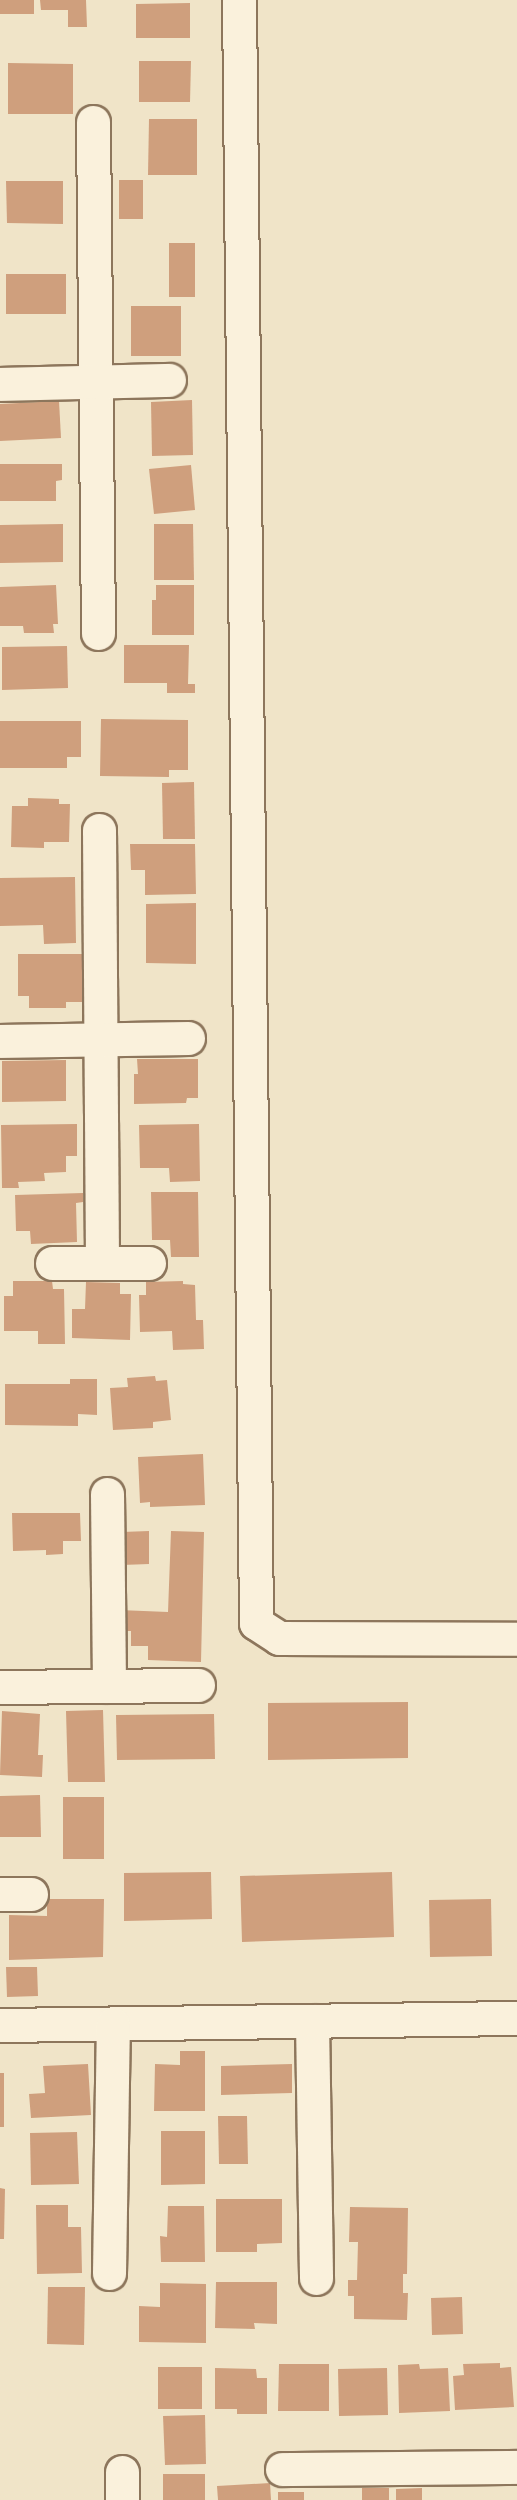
<!DOCTYPE html>
<html>
<head>
<meta charset="utf-8">
<style>
  body { margin:0 }
  #map { position:relative; width:517px; height:2500px; overflow:hidden; background:#f0e4c8; font-family:Georgia,serif }
  div>[style] { position:absolute }
  .building>* { inset:0; background:#cf9f7d }
  .roads { filter:drop-shadow(2px 0 #8d765c) drop-shadow(-2px 0 #8d765c) drop-shadow(0 2px #8d765c) drop-shadow(0 -2px #8d765c) }
  .minor>* { height:33px; margin:-16.5px; padding:0 16.5px; transform-origin:16.5px; border-radius:16.5px; background:#faf1dc }
  span { translate:-50% -50%; white-space:nowrap; text-align:center; line-height:1.15; -webkit-text-stroke:4.5px #f7eed8; paint-order:stroke }
</style>
</head>
<body>
<div id="map">
  <div class="building">
    <div style="clip-path:polygon(0 0,34px 0,34px 14px,0 14px)"></div>
    <div style="clip-path:polygon(40px 0,86px 0,87px 27px,68px 27px,68px 10px,41px 10px)"></div>
    <div style="clip-path:polygon(190px 3px,190px 38px,136px 38px,136px 4px)"></div>
    <div style="clip-path:polygon(139px 61px,191px 61px,190px 102px,139px 102px)"></div>
    <div style="clip-path:polygon(8px 63px,73px 64px,73px 114px,8px 114px)"></div>
    <div style="clip-path:polygon(149px 119px,197px 119px,197px 175px,148px 175px)"></div>
    <div style="clip-path:polygon(119px 180px,143px 180px,143px 219px,119px 219px)"></div>
    <div style="clip-path:polygon(6px 181px,63px 181px,63px 224px,7px 223px)"></div>
    <div style="clip-path:polygon(169px 243px,195px 243px,195px 297px,169px 297px)"></div>
    <div style="clip-path:polygon(6px 274px,66px 274px,66px 314px,6px 314px)"></div>
    <div style="clip-path:polygon(131px 306px,181px 306px,181px 356px,131px 356px)"></div>
    <div style="clip-path:polygon(192px 400px,193px 455px,152px 456px,151px 402px)"></div>
    <div style="clip-path:polygon(59px 401px,61px 438px,0 441px,0 404px)"></div>
    <div style="clip-path:polygon(0 464px,62px 464px,62px 480px,56px 481px,56px 501px,0 501px)"></div>
    <div style="clip-path:polygon(191px 465px,195px 510px,154px 514px,149px 469px)"></div>
    <div style="clip-path:polygon(63px 524px,63px 562px,0 563px,0 525px)"></div>
    <div style="clip-path:polygon(154px 524px,193px 524px,194px 580px,154px 580px)"></div>
    <div style="clip-path:polygon(56px 585px,58px 624px,53px 624px,54px 633px,24px 633px,23px 626px,0 626px,0 587px)"></div>
    <div style="clip-path:polygon(156px 585px,194px 585px,194px 635px,152px 635px,152px 600px,156px 600px)"></div>
    <div style="clip-path:polygon(124px 645px,189px 645px,188px 684px,195px 684px,195px 693px,167px 693px,167px 683px,124px 683px)"></div>
    <div style="clip-path:polygon(67px 646px,68px 688px,2px 690px,2px 647px)"></div>
    <div style="clip-path:polygon(101px 719px,188px 720px,188px 770px,169px 770px,169px 777px,100px 776px)"></div>
    <div style="clip-path:polygon(0 721px,81px 721px,81px 757px,67px 757px,67px 768px,0 768px)"></div>
    <div style="clip-path:polygon(194px 782px,195px 839px,163px 839px,162px 783px)"></div>
    <div style="clip-path:polygon(28px 798px,59px 799px,59px 804px,70px 804px,69px 842px,44px 842px,44px 848px,11px 847px,12px 806px,28px 806px)"></div>
    <div style="clip-path:polygon(130px 844px,195px 844px,196px 894px,145px 895px,145px 870px,131px 870px)"></div>
    <div style="clip-path:polygon(75px 877px,76px 943px,44px 944px,43px 925px,0 926px,0 878px)"></div>
    <div style="clip-path:polygon(196px 903px,196px 964px,146px 963px,146px 904px)"></div>
    <div style="clip-path:polygon(18px 954px,82px 954px,82px 1002px,66px 1002px,66px 1008px,29px 1008px,29px 996px,18px 996px)"></div>
    <div style="clip-path:polygon(137px 1059px,198px 1059px,198px 1098px,187px 1098px,186px 1103px,134px 1104px,134px 1074px,138px 1074px)"></div>
    <div style="clip-path:polygon(66px 1060px,66px 1101px,2px 1102px,2px 1061px)"></div>
    <div style="clip-path:polygon(77px 1124px,77px 1156px,66px 1156px,66px 1172px,44px 1173px,45px 1181px,18px 1182px,19px 1188px,2px 1188px,1px 1125px)"></div>
    <div style="clip-path:polygon(199px 1124px,200px 1181px,170px 1182px,169px 1168px,140px 1168px,139px 1125px)"></div>
    <div style="clip-path:polygon(151px 1192px,198px 1192px,199px 1257px,171px 1257px,170px 1240px,152px 1240px)"></div>
    <div style="clip-path:polygon(83px 1193px,83px 1202px,76px 1203px,77px 1242px,31px 1244px,30px 1231px,16px 1231px,15px 1195px)"></div>
    <div style="clip-path:polygon(13px 1281px,52px 1281px,53px 1289px,64px 1289px,65px 1344px,38px 1344px,38px 1331px,4px 1331px,4px 1296px,13px 1296px)"></div>
    <div style="clip-path:polygon(183px 1281px,183px 1284px,195px 1285px,196px 1320px,203px 1320px,204px 1349px,173px 1350px,172px 1331px,140px 1332px,139px 1295px,146px 1295px,146px 1282px)"></div>
    <div style="clip-path:polygon(86px 1282px,120px 1283px,120px 1294px,131px 1294px,130px 1340px,72px 1338px,72px 1309px,85px 1309px)"></div>
    <div style="clip-path:polygon(155px 1376px,156px 1381px,167px 1380px,171px 1420px,153px 1422px,153px 1428px,113px 1430px,110px 1388px,128px 1387px,127px 1378px)"></div>
    <div style="clip-path:polygon(70px 1379px,97px 1379px,97px 1415px,78px 1414px,78px 1426px,5px 1425px,5px 1384px,70px 1384px)"></div>
    <div style="clip-path:polygon(203px 1454px,205px 1505px,150px 1507px,150px 1502px,140px 1503px,138px 1457px)"></div>
    <div style="clip-path:polygon(12px 1513px,80px 1513px,81px 1541px,63px 1541px,63px 1554px,46px 1555px,46px 1550px,13px 1551px)"></div>
    <div style="clip-path:polygon(149px 1531px,149px 1564px,122px 1565px,122px 1532px)"></div>
    <div style="clip-path:polygon(171px 1531px,204px 1532px,201px 1662px,148px 1660px,148px 1646px,131px 1646px,131px 1631px,118px 1631px,119px 1610px,168px 1612px)"></div>
    <div style="clip-path:polygon(408px 1702px,408px 1758px,268px 1760px,268px 1703px)"></div>
    <div style="clip-path:polygon(103px 1710px,105px 1782px,68px 1782px,66px 1711px)"></div>
    <div style="clip-path:polygon(2px 1711px,40px 1714px,38px 1755px,43px 1755px,42px 1777px,0 1775px)"></div>
    <div style="clip-path:polygon(214px 1714px,215px 1759px,117px 1760px,116px 1715px)"></div>
    <div style="clip-path:polygon(40px 1795px,41px 1837px,0 1837px,0 1796px)"></div>
    <div style="clip-path:polygon(63px 1797px,104px 1797px,104px 1859px,63px 1859px)"></div>
    <div style="clip-path:polygon(211px 1872px,212px 1919px,124px 1921px,124px 1873px)"></div>
    <div style="clip-path:polygon(392px 1872px,394px 1937px,242px 1942px,240px 1876px)"></div>
    <div style="clip-path:polygon(47px 1899px,104px 1899px,103px 1957px,9px 1960px,9px 1915px,47px 1916px)"></div>
    <div style="clip-path:polygon(491px 1899px,492px 1956px,430px 1957px,429px 1900px)"></div>
    <div style="clip-path:polygon(6px 1967px,37px 1967px,38px 1996px,7px 1997px)"></div>
    <div style="clip-path:polygon(180px 2051px,205px 2051px,205px 2111px,154px 2111px,155px 2064px,180px 2065px)"></div>
    <div style="clip-path:polygon(88px 2064px,91px 2115px,31px 2118px,29px 2094px,45px 2093px,43px 2066px)"></div>
    <div style="clip-path:polygon(292px 2064px,292px 2093px,221px 2095px,221px 2066px)"></div>
    <div style="clip-path:polygon(0 2073px,4px 2073px,4px 2127px,0 2127px)"></div>
    <div style="clip-path:polygon(218px 2116px,247px 2116px,248px 2164px,219px 2164px)"></div>
    <div style="clip-path:polygon(161px 2131px,205px 2131px,205px 2184px,161px 2185px)"></div>
    <div style="clip-path:polygon(77px 2132px,79px 2184px,31px 2185px,30px 2133px)"></div>
    <div style="clip-path:polygon(0 2188px,5px 2189px,4px 2239px,0 2239px)"></div>
    <div style="clip-path:polygon(216px 2199px,282px 2199px,282px 2243px,257px 2244px,257px 2252px,216px 2252px)"></div>
    <div style="clip-path:polygon(36px 2205px,68px 2205px,68px 2227px,81px 2227px,82px 2273px,37px 2274px)"></div>
    <div style="clip-path:polygon(168px 2206px,204px 2206px,205px 2262px,161px 2262px,160px 2236px,167px 2237px)"></div>
    <div style="clip-path:polygon(350px 2207px,408px 2208px,407px 2274px,403px 2274px,403px 2293px,408px 2293px,407px 2320px,354px 2319px,354px 2296px,348px 2296px,348px 2280px,357px 2280px,358px 2242px,349px 2242px)"></div>
    <div style="clip-path:polygon(216px 2282px,277px 2282px,277px 2324px,254px 2323px,255px 2329px,215px 2328px)"></div>
    <div style="clip-path:polygon(160px 2283px,206px 2284px,206px 2343px,139px 2342px,139px 2306px,160px 2307px)"></div>
    <div style="clip-path:polygon(48px 2287px,85px 2287px,84px 2345px,47px 2344px)"></div>
    <div style="clip-path:polygon(462px 2297px,463px 2334px,432px 2335px,431px 2298px)"></div>
    <div style="clip-path:polygon(500px 2363px,500px 2368px,511px 2367px,514px 2407px,455px 2410px,453px 2376px,464px 2375px,463px 2364px)"></div>
    <div style="clip-path:polygon(279px 2364px,329px 2364px,329px 2411px,278px 2411px)"></div>
    <div style="clip-path:polygon(419px 2364px,420px 2369px,448px 2368px,450px 2411px,399px 2413px,398px 2365px)"></div>
    <div style="clip-path:polygon(158px 2367px,202px 2367px,202px 2409px,158px 2409px)"></div>
    <div style="clip-path:polygon(215px 2368px,256px 2369px,257px 2378px,267px 2378px,267px 2414px,237px 2414px,237px 2409px,215px 2409px)"></div>
    <div style="clip-path:polygon(387px 2368px,388px 2415px,339px 2416px,338px 2369px)"></div>
    <div style="clip-path:polygon(205px 2415px,206px 2464px,165px 2465px,163px 2416px)"></div>
    <div style="clip-path:polygon(163px 2474px,205px 2474px,205px 2500px,163px 2500px)"></div>
    <div style="clip-path:polygon(270px 2483px,271px 2500px,218px 2500px,217px 2486px)"></div>
    <div style="clip-path:polygon(362px 2488px,389px 2488px,389px 2500px,362px 2500px)"></div>
    <div style="clip-path:polygon(422px 2488px,422px 2500px,396px 2500px,396px 2489px)"></div>
    <div style="clip-path:polygon(278px 2492px,304px 2492px,304px 2500px,278px 2500px)"></div>
  </div>
  <div class="roads">
    <div class="minor">
      <div style="left:239px;top:0;width:1623px;rotate:89.4deg"></div>
      <div style="left:256px;top:1623px;width:27px;rotate:33deg"></div>
      <div style="left:279px;top:1638px;width:238px;rotate:0.2deg"></div>
      <div style="left:93px;top:122px;width:511px;rotate:89.44deg"></div>
      <div style="left:0;top:384px;width:169px;rotate:-1.4deg"></div>
      <div style="left:99px;top:830px;width:433px;rotate:89.6deg"></div>
      <div style="left:0;top:1041px;width:188px;rotate:-0.9deg"></div>
      <div style="left:52px;top:1263px;width:97px"></div>
      <div style="left:107px;top:1494px;width:192px;rotate:89.4deg"></div>
      <div style="left:0;top:1687px;width:198px;rotate:-0.6deg"></div>
      <div style="left:0;top:1894px;width:31px"></div>
      <div style="left:312px;top:2021px;width:257px;rotate:89.1deg"></div>
      <div style="left:0;top:2025px;width:517px;rotate:-0.78deg"></div>
      <div style="left:109px;top:2273px;width:249px;rotate:-89.1deg"></div>
      <div style="left:282px;top:2469px;width:235px;rotate:-0.5deg"></div>
      <div style="left:122px;top:2500px;width:28px;rotate:-90deg"></div>
    </div>
  </div>
</div>
</body>
</html>
